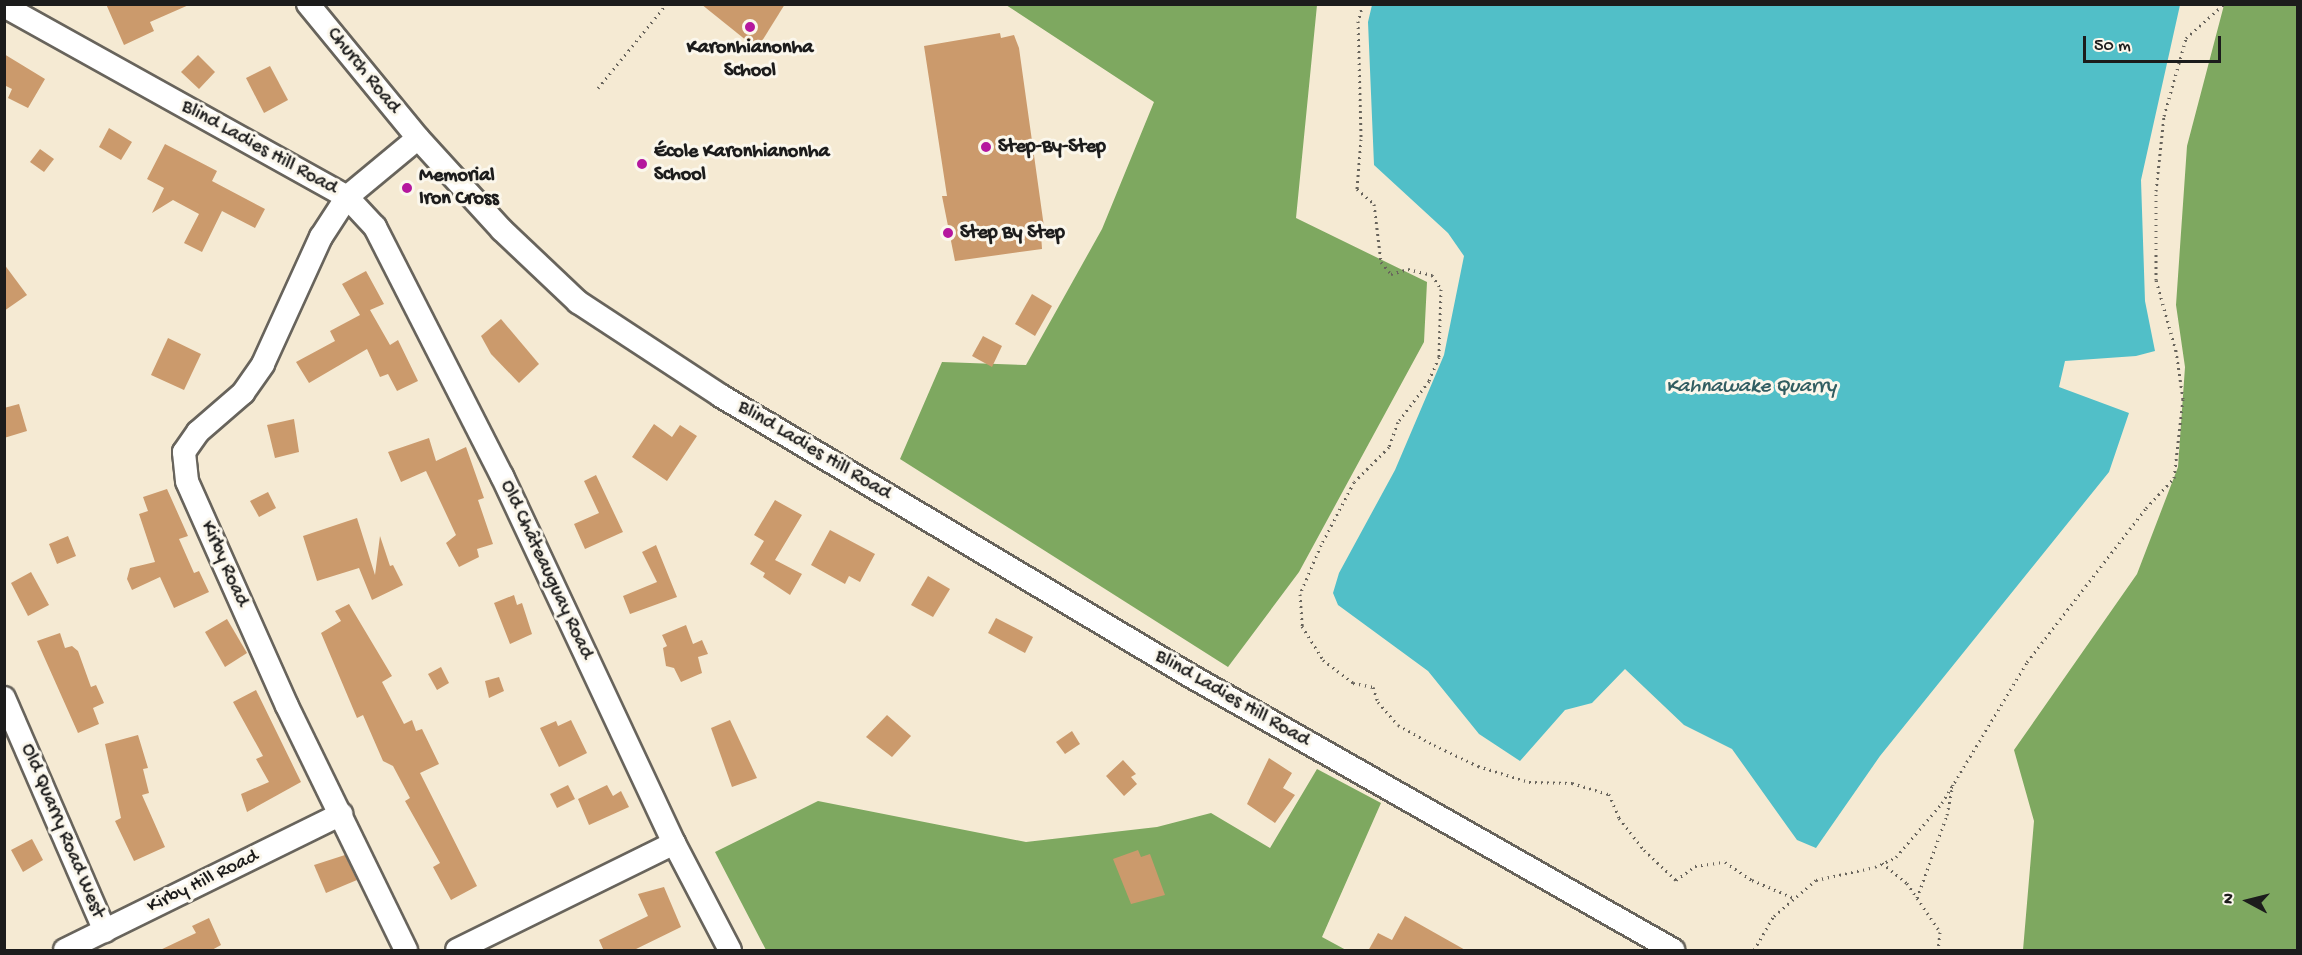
<!DOCTYPE html>
<html>
<head>
<meta charset="utf-8">
<style>
  body { margin:0 }
  #map { position:relative; width:2302px; height:955px; overflow:hidden; background:#f5ead3; font-family:"Gochi Hand",sans-serif }
  div>[style] { position:absolute }
  .forest>* { inset:0; background:#7ea860 }
  .water>* { inset:0; background:#51bfc8 }
  .building>* { inset:0; background:#cb9a6c }
  .path>* { height:3px; margin-top:-1.5px; transform-origin:0; background:repeating-linear-gradient(90deg,#68645c 0 1.5px,transparent 0 6px) }
  .roads { filter:drop-shadow(2px 0 #68645c) drop-shadow(-2px 0 #68645c) drop-shadow(0 2px #68645c) drop-shadow(0 -2px #68645c) }
  .minor>* { height:22px; margin:-11px; padding:0 11px; transform-origin:11px; border-radius:11px; background:#fff }
  .dots>* { width:16px; height:16px; translate:-50% -50%; box-sizing:border-box; border:3px solid #fbf7ec; border-radius:50% }
  span { translate:-50% -50%; white-space:nowrap; text-align:center; line-height:1.15; -webkit-text-stroke:6px #fbf7ec; paint-order:stroke }
  .poi-label { font-size:20px; color:#1c1c1c; font-weight:700 }
  .left { translate:0 -50%; text-align:left }
  .street-label { font-size:20px; color:#1c1c1c }
  .water-label { font-size:21px; color:#315d61; font-style:italic }
  .frame { position:absolute; inset:0; border:6px solid #1c1c1c; pointer-events:none }
  .north { position:absolute; left:2218px; top:871px; width:60px; height:60px; -webkit-text-stroke:4px #fbf7ec; paint-order:stroke; rotate:277deg; font-size:16px; font-weight:700; line-height:24px; text-align:center; color:#1c1c1c }
  .north::after { content:''; display:block; margin:auto; width:21px; height:27px; background:#1c1c1c; clip-path:polygon(50% 0,100% 100%,50% 72%,0 100%) }
  .scale { position:absolute; left:2083px; top:36px; width:138px; height:27px; box-sizing:border-box; border:3px solid #1c1c1c; border-top:0; padding-left:8px; font-size:18px; line-height:21px; white-space:nowrap; color:#1c1c1c; -webkit-text-stroke:4px #fbf7ec; paint-order:stroke }
</style>
</head>
<body>
<div id="map">
  <div class="forest">
    <div style="clip-path:polygon(1006px 5px,1317px 5px,1296px 218px,1427px 282px,1424px 342px,1299px 572px,1228px 667px,900px 459px,942px 362px,1026px 365px,1102px 229px,1154px 102px)"></div>
    <div style="clip-path:polygon(2224px 5px,2297px 5px,2297px 950px,2023px 950px,2034px 821px,2014px 750px,2137px 574px,2178px 467px,2185px 367px,2176px 305px,2187px 146px)"></div>
    <div style="clip-path:polygon(1317px 769px,1381px 803px,1322px 937px,1346px 950px,766px 950px,715px 852px,818px 801px,1026px 842px,1157px 827px,1211px 813px,1270px 848px)"></div>
  </div>
  <div class="water">
    <div style="clip-path:polygon(1372px 5px,2180px 5px,2141px 180px,2145px 301px,2155px 351px,2136px 356px,2065px 361px,2059px 387px,2129px 413px,2109px 472px,1880px 756px,1816px 848px,1797px 840px,1732px 749px,1684px 725px,1625px 669px,1592px 703px,1565px 710px,1520px 761px,1479px 734px,1428px 671px,1338px 605px,1333px 593px,1339px 573px,1395px 470px,1444px 355px,1464px 256px,1448px 233px,1374px 165px,1368px 22px)"></div>
  </div>
  <div class="building">
    <div style="clip-path:polygon(106px 4px,191px 4px,150px 22px,154px 31px,124px 45px)"></div>
    <div style="clip-path:polygon(701px 4px,785px 4px,757px 49px)"></div>
    <div style="clip-path:polygon(1000px 33px,1001px 38px,1014px 35px,1019px 48px,1045px 234px,1041px 234px,1042px 249px,955px 261px,942px 196px,947px 196px,924px 46px)"></div>
    <div style="clip-path:polygon(4px 54px,45px 79px,28px 108px,8px 98px,12px 89px,4px 85px)"></div>
    <div style="clip-path:polygon(198px 55px,215px 72px,199px 89px,181px 72px)"></div>
    <div style="clip-path:polygon(270px 66px,288px 100px,264px 113px,246px 78px)"></div>
    <div style="clip-path:polygon(109px 128px,132px 142px,121px 160px,99px 147px)"></div>
    <div style="clip-path:polygon(165px 144px,217px 171px,212px 181px,265px 209px,255px 228px,222px 211px,202px 252px,184px 243px,199px 214px,173px 200px,152px 213px,164px 188px,147px 179px)"></div>
    <div style="clip-path:polygon(40px 149px,54px 159px,44px 172px,30px 162px)"></div>
    <div style="clip-path:polygon(4px 264px,27px 295px,4px 311px)"></div>
    <div style="clip-path:polygon(366px 271px,384px 304px,370px 310px,390px 345px,398px 340px,418px 381px,397px 391px,388px 374px,380px 377px,367px 349px,309px 383px,296px 362px,335px 341px,330px 331px,360px 315px,342px 284px)"></div>
    <div style="clip-path:polygon(1032px 294px,1052px 306px,1035px 336px,1015px 324px)"></div>
    <div style="clip-path:polygon(501px 319px,539px 364px,519px 383px,491px 354px,481px 336px)"></div>
    <div style="clip-path:polygon(983px 336px,1002px 346px,992px 367px,972px 356px)"></div>
    <div style="clip-path:polygon(168px 338px,201px 354px,184px 390px,151px 375px)"></div>
    <div style="clip-path:polygon(19px 404px,27px 431px,4px 438px,4px 408px)"></div>
    <div style="clip-path:polygon(294px 419px,299px 452px,275px 458px,267px 425px)"></div>
    <div style="clip-path:polygon(654px 424px,672px 437px,680px 425px,697px 436px,667px 481px,632px 457px)"></div>
    <div style="clip-path:polygon(429px 438px,436px 461px,466px 447px,484px 498px,478px 500px,493px 544px,477px 549px,479px 557px,459px 567px,446px 543px,456px 535px,426px 471px,401px 482px,388px 452px)"></div>
    <div style="clip-path:polygon(596px 475px,623px 532px,585px 549px,574px 524px,599px 513px,584px 481px)"></div>
    <div style="clip-path:polygon(167px 489px,188px 536px,179px 539px,194px 573px,199px 571px,209px 592px,174px 608px,160px 577px,132px 590px,127px 579px,130px 568px,155px 562px,139px 514px,148px 511px,143px 497px)"></div>
    <div style="clip-path:polygon(268px 492px,276px 508px,259px 517px,250px 501px)"></div>
    <div style="clip-path:polygon(775px 500px,802px 515px,775px 560px,802px 574px,790px 595px,763px 577px,765px 573px,750px 564px,764px 541px,754px 535px)"></div>
    <div style="clip-path:polygon(357px 518px,375px 575px,380px 536px,390px 566px,393px 565px,403px 585px,372px 600px,359px 568px,317px 581px,303px 536px)"></div>
    <div style="clip-path:polygon(830px 530px,875px 554px,860px 582px,849px 576px,845px 584px,811px 565px)"></div>
    <div style="clip-path:polygon(68px 536px,76px 556px,57px 564px,49px 544px)"></div>
    <div style="clip-path:polygon(656px 545px,677px 597px,630px 614px,623px 596px,657px 582px,642px 552px)"></div>
    <div style="clip-path:polygon(31px 572px,49px 605px,28px 616px,11px 583px)"></div>
    <div style="clip-path:polygon(928px 576px,950px 589px,933px 617px,911px 605px)"></div>
    <div style="clip-path:polygon(514px 595px,517px 605px,522px 603px,532px 634px,510px 644px,494px 603px)"></div>
    <div style="clip-path:polygon(349px 604px,392px 676px,382px 682px,404px 724px,412px 720px,416px 731px,422px 729px,439px 764px,420px 773px,477px 886px,451px 900px,433px 867px,440px 863px,405px 801px,410px 798px,393px 766px,383px 761px,363px 715px,357px 718px,321px 633px,341px 621px,335px 611px)"></div>
    <div style="clip-path:polygon(996px 618px,1033px 637px,1025px 653px,988px 633px)"></div>
    <div style="clip-path:polygon(227px 619px,247px 653px,225px 667px,205px 632px)"></div>
    <div style="clip-path:polygon(686px 625px,693px 644px,702px 640px,708px 654px,698px 657px,702px 673px,681px 682px,674px 668px,666px 666px,663px 648px,667px 646px,662px 635px)"></div>
    <div style="clip-path:polygon(60px 633px,65px 648px,72px 646px,78px 651px,91px 687px,96px 685px,104px 703px,93px 708px,99px 724px,78px 733px,37px 641px)"></div>
    <div style="clip-path:polygon(441px 667px,449px 683px,437px 690px,428px 674px)"></div>
    <div style="clip-path:polygon(499px 677px,504px 691px,489px 698px,485px 681px)"></div>
    <div style="clip-path:polygon(256px 690px,301px 782px,247px 812px,241px 794px,269px 782px,256px 759px,263px 756px,233px 702px)"></div>
    <div style="clip-path:polygon(887px 715px,911px 736px,892px 757px,866px 737px)"></div>
    <div style="clip-path:polygon(571px 720px,587px 753px,559px 767px,540px 728px,556px 721px,558px 726px)"></div>
    <div style="clip-path:polygon(730px 720px,757px 778px,732px 787px,711px 728px)"></div>
    <div style="clip-path:polygon(1072px 731px,1080px 744px,1065px 754px,1056px 742px)"></div>
    <div style="clip-path:polygon(138px 735px,148px 768px,143px 769px,149px 793px,142px 795px,165px 847px,134px 861px,115px 821px,121px 818px,105px 744px)"></div>
    <div style="clip-path:polygon(1269px 758px,1292px 773px,1283px 788px,1295px 795px,1275px 823px,1247px 804px)"></div>
    <div style="clip-path:polygon(1123px 760px,1136px 774px,1131px 777px,1137px 784px,1124px 796px,1106px 776px)"></div>
    <div style="clip-path:polygon(568px 785px,575px 799px,557px 808px,550px 794px)"></div>
    <div style="clip-path:polygon(607px 785px,613px 796px,621px 791px,629px 807px,589px 825px,578px 799px)"></div>
    <div style="clip-path:polygon(32px 839px,43px 860px,23px 872px,11px 850px)"></div>
    <div style="clip-path:polygon(1138px 850px,1141px 857px,1150px 854px,1165px 895px,1131px 904px,1113px 859px)"></div>
    <div style="clip-path:polygon(345px 855px,357px 880px,326px 893px,314px 865px)"></div>
    <div style="clip-path:polygon(664px 887px,681px 927px,632px 951px,604px 951px,599px 940px,648px 916px,638px 894px)"></div>
    <div style="clip-path:polygon(1405px 916px,1467px 951px,1368px 951px,1378px 933px,1392px 940px)"></div>
    <div style="clip-path:polygon(209px 918px,221px 945px,210px 951px,158px 951px,196px 933px,192px 926px)"></div>
  </div>
  <div class="path">
    <div style="left:1363px;top:4px;width:18px;rotate:106deg"></div>
    <div style="left:1358px;top:21px;width:118px;rotate:88.5deg"></div>
    <div style="left:1361px;top:139px;width:50px;rotate:94.6deg"></div>
    <div style="left:1357px;top:189px;width:23px;rotate:41deg"></div>
    <div style="left:1374px;top:204px;width:58px;rotate:83.1deg"></div>
    <div style="left:1381px;top:262px;width:16px;rotate:50deg"></div>
    <div style="left:1391px;top:274px;width:18px;rotate:-16deg"></div>
    <div style="left:1408px;top:269px;width:25px;rotate:14deg"></div>
    <div style="left:1432px;top:275px;width:17px;rotate:57deg"></div>
    <div style="left:1441px;top:289px;width:68px;rotate:91.7deg"></div>
    <div style="left:1439px;top:357px;width:26px;rotate:113deg"></div>
    <div style="left:1429px;top:381px;width:51px;rotate:127.1deg"></div>
    <div style="left:1398px;top:422px;width:27px;rotate:110deg"></div>
    <div style="left:1389px;top:447px;width:49px;rotate:135deg"></div>
    <div style="left:1354px;top:482px;width:71px;rotate:117.6deg"></div>
    <div style="left:1321px;top:545px;width:53px;rotate:113.2deg"></div>
    <div style="left:1300px;top:594px;width:32px;rotate:86deg"></div>
    <div style="left:1302px;top:626px;width:40px;rotate:58deg"></div>
    <div style="left:1323px;top:660px;width:38px;rotate:37deg"></div>
    <div style="left:1353px;top:683px;width:20px;rotate:11deg"></div>
    <div style="left:1373px;top:687px;width:16px;rotate:72deg"></div>
    <div style="left:1378px;top:702px;width:30px;rotate:49deg"></div>
    <div style="left:1398px;top:725px;width:41px;rotate:29.1deg"></div>
    <div style="left:1434px;top:745px;width:49px;rotate:25.5deg"></div>
    <div style="left:1478px;top:766px;width:53px;rotate:17.4deg"></div>
    <div style="left:1529px;top:782px;width:43px;rotate:1.3deg"></div>
    <div style="left:1572px;top:783px;width:39px;rotate:17deg"></div>
    <div style="left:1609px;top:794px;width:26px;rotate:67deg"></div>
    <div style="left:1619px;top:818px;width:41px;rotate:52deg"></div>
    <div style="left:1644px;top:850px;width:44px;rotate:43.2deg"></div>
    <div style="left:1676px;top:880px;width:24px;rotate:-36deg"></div>
    <div style="left:1695px;top:866px;width:30px;rotate:-8deg"></div>
    <div style="left:1725px;top:862px;width:32px;rotate:34deg"></div>
    <div style="left:1752px;top:880px;width:46px;rotate:23.2deg"></div>
    <div style="left:598px;top:88px;width:104px;rotate:-50.8deg"></div>
    <div style="left:1882px;top:863px;width:32px;rotate:39deg"></div>
    <div style="left:1907px;top:883px;width:59px;rotate:56deg"></div>
    <div style="left:1940px;top:932px;width:18px;rotate:96deg"></div>
    <div style="left:1917px;top:898px;width:88px;rotate:-70.1deg"></div>
    <div style="left:1947px;top:815px;width:31px;rotate:-79deg"></div>
    <div style="left:1754px;top:950px;width:39px;rotate:-60deg"></div>
    <div style="left:1774px;top:916px;width:55px;rotate:-40.6deg"></div>
    <div style="left:1816px;top:880px;width:60px;rotate:-12.4deg"></div>
    <div style="left:1875px;top:867px;width:23px;rotate:-25deg"></div>
    <div style="left:1896px;top:857px;width:71px;rotate:-49.6deg"></div>
    <div style="left:1942px;top:803px;width:165px;rotate:-58.9deg"></div>
    <div style="left:2027px;top:662px;width:195px;rotate:-52.3deg"></div>
    <div style="left:2146px;top:508px;width:41px;rotate:-47deg"></div>
    <div style="left:2174px;top:478px;width:80px;rotate:-83.5deg"></div>
    <div style="left:2183px;top:399px;width:49px;rotate:-98.3deg"></div>
    <div style="left:2176px;top:351px;width:74px;rotate:-105.7deg"></div>
    <div style="left:2156px;top:280px;width:89px;rotate:-90deg"></div>
    <div style="left:2156px;top:191px;width:75px;rotate:-83.9deg"></div>
    <div style="left:2164px;top:116px;width:81px;rotate:-74.2deg"></div>
    <div style="left:2186px;top:38px;width:51px;rotate:-41.8deg"></div>
  </div>
  <div class="roads">
    <div class="minor">
      <div style="left:308px;top:4px;width:173px;rotate:50.6deg"></div>
      <div style="left:418px;top:138px;width:125px;rotate:47.6deg"></div>
      <div style="left:502px;top:230px;width:105px;rotate:43.5deg"></div>
      <div style="left:578px;top:302px;width:171px;rotate:33.3deg"></div>
      <div style="left:721px;top:396px;width:545px;rotate:30.8deg"></div>
      <div style="left:1189px;top:675px;width:557px;rotate:29.6deg"></div>
      <div style="left:4px;top:6px;width:393px;rotate:29.1deg"></div>
      <div style="left:347px;top:197px;width:41px;rotate:47deg"></div>
      <div style="left:375px;top:227px;width:280px;rotate:63deg"></div>
      <div style="left:502px;top:476px;width:405px;rotate:64.9deg"></div>
      <div style="left:674px;top:843px;width:121px;rotate:62.4deg"></div>
      <div style="left:4px;top:698px;width:254px;rotate:66.6deg"></div>
      <div style="left:65px;top:950px;width:308px;rotate:-26.2deg"></div>
      <div style="left:406px;top:950px;width:271px;rotate:-116deg"></div>
      <div style="left:287px;top:706px;width:246px;rotate:-114deg"></div>
      <div style="left:187px;top:481px;width:29px;rotate:-96deg"></div>
      <div style="left:184px;top:452px;width:24px;rotate:-55deg"></div>
      <div style="left:198px;top:432px;width:60px;rotate:-40.9deg"></div>
      <div style="left:243px;top:393px;width:35px;rotate:-55deg"></div>
      <div style="left:263px;top:364px;width:140px;rotate:-65.5deg"></div>
      <div style="left:321px;top:237px;width:48px;rotate:-57deg"></div>
      <div style="left:347px;top:197px;width:92px;rotate:-39.7deg"></div>
      <div style="left:457px;top:950px;width:242px;rotate:-26.2deg"></div>
    </div>
  </div>
  <div class="dots">
    <div style="left:750px;top:27px;background:#b5179e"></div>
    <div style="left:986px;top:147px;background:#b5179e"></div>
    <div style="left:642px;top:164px;background:#b5179e"></div>
    <div style="left:407px;top:188px;background:#b5179e"></div>
    <div style="left:948px;top:233px;background:#b5179e"></div>
  </div>
  <div class="poi-label">
    <span style="left:750px;top:60px">Karonhianonha<br>School</span>
    <span class="left" style="left:998px;top:147px">Step-By-Step</span>
    <span class="left" style="left:654px;top:164px">École Karonhianonha<br>School</span>
    <span class="left" style="left:419px;top:188px">Memorial<br>Iron Cross</span>
    <span class="left" style="left:960px;top:233px">Step By Step</span>
  </div>
  <div class="street-label">
    <span style="left:363px;top:71px;rotate:51deg">Church Road</span>
    <span style="left:259px;top:148px;rotate:29deg">Blind Ladies Hill Road</span>
    <span style="left:814px;top:451px;rotate:31deg">Blind Ladies Hill Road</span>
    <span style="left:224px;top:564px;rotate:66deg">Kirby Road</span>
    <span style="left:546px;top:570px;rotate:65deg">Old Châteauguay Road</span>
    <span style="left:1232px;top:699px;rotate:30deg">Blind Ladies Hill Road</span>
    <span style="left:62px;top:831px;rotate:67deg">Old Quarry Road West</span>
    <span style="left:203px;top:882px;rotate:-26deg">Kirby Hill Road</span>
  </div>
  <div class="water-label">
    <span style="left:1751px;top:388px">Kahnawake Quarry</span>
  </div>
  <div class="frame"></div>
  <div class="north">N</div>
  <div class="scale">50 m</div>
</div>
</body>
</html>
